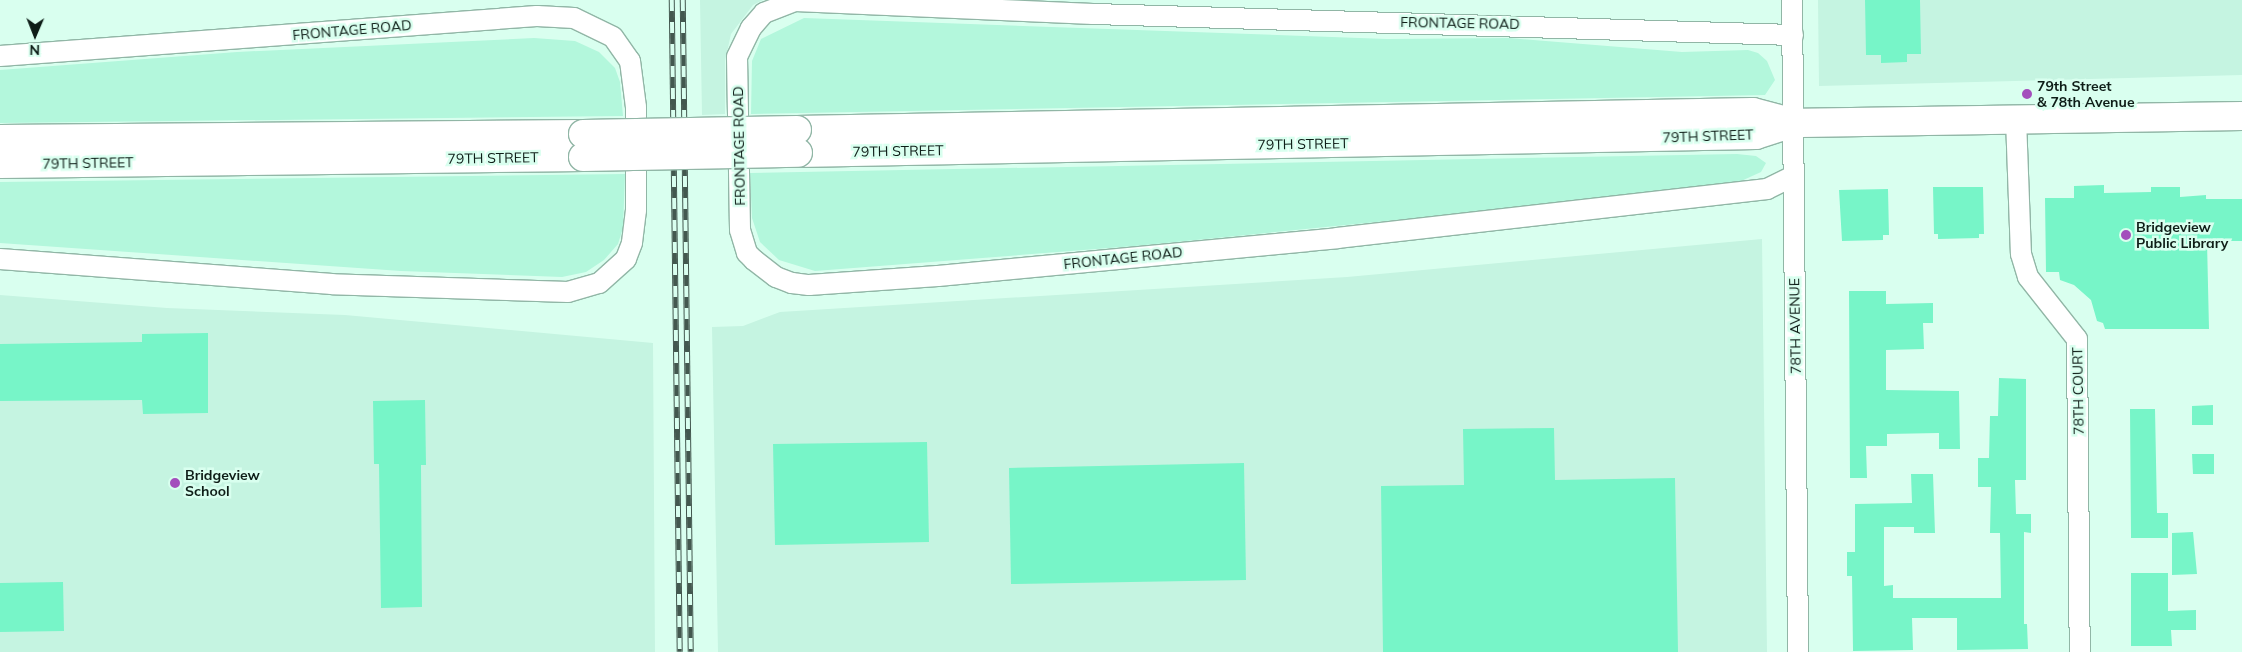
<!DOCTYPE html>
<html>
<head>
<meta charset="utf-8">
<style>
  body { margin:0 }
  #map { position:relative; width:2242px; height:652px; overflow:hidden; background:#d9ffef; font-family:Mulish,sans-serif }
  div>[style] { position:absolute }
  .built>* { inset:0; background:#c5f4e1 }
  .green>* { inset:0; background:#b3f7dc }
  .building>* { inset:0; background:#77f5c8 }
  .roads { filter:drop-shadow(1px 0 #91b6a6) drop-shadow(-1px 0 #91b6a6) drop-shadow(0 1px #91b6a6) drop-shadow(0 -1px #91b6a6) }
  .street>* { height:20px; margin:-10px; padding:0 10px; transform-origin:10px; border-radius:10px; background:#fff }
  .secondary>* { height:28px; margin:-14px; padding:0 14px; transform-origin:14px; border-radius:14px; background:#fff }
  .rail>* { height:5.5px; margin-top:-2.75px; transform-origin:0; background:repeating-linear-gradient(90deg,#d9ffef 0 11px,#43584f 0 22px); box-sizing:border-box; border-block:1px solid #43584f }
  .bridges { filter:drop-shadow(1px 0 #91b6a6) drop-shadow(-1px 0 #91b6a6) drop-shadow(0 1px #91b6a6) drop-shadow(0 -1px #91b6a6) }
  .secondary-bridge>* { height:28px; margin:-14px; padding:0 14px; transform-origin:14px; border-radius:14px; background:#fff }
  .dots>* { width:14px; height:14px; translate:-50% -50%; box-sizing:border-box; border:2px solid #d9ffef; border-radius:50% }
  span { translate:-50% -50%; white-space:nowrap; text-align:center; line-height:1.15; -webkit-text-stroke:5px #d9ffef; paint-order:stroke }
  .street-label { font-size:14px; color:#0e1d17 }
  .poi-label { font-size:14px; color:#0e1d17; font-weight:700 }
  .left { translate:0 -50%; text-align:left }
  .north { position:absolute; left:10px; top:10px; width:50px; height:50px; -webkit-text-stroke:4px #d9ffef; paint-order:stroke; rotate:181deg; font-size:14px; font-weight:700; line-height:20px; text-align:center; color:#0e1d17 }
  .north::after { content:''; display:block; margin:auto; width:18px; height:22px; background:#0e1d17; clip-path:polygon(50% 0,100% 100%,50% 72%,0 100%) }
</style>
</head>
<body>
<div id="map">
  <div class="built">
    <div style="clip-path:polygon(700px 0,763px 0,753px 5px,731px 34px,725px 61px,725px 114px,702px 115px)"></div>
    <div style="clip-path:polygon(1818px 0,2242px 0,2242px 75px,1819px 86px)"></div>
    <div style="clip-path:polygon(1762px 239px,1767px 652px,718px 652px,712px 327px,743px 326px,780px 312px,1347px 277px)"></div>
    <div style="clip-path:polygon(0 295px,167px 308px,345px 315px,653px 343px,655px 652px,0 652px)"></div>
  </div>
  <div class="green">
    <div style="clip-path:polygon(804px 18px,1387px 39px,1509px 38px,1682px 52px,1748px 50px,1758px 53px,1767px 61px,1775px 80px,1765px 95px,751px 114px,752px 61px,761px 39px)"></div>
    <div style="clip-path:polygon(534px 38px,575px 41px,599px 52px,615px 68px,620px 82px,623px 116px,0 123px,0 70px,237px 52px)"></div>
    <div style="clip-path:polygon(1737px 154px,1756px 156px,1766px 163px,1761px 172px,1739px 182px,1608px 199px,1135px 246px,815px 271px,779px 260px,760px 242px,752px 218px,750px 173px)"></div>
    <div style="clip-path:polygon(625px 174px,623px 228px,618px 244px,604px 260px,586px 272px,562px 277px,401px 271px,0 243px,0 182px)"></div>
  </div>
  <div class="building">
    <div style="clip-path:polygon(1865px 0,1920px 0,1921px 54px,1907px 54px,1907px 62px,1881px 63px,1881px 55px,1866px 55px)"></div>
    <div style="clip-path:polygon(2104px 185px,2104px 193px,2151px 192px,2151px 187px,2180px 187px,2180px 197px,2206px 195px,2206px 199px,2242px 199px,2242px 241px,2207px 241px,2209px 329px,2105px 329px,2103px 323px,2097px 321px,2091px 300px,2074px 285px,2060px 280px,2059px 272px,2046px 272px,2045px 198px,2074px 198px,2074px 186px)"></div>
    <div style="clip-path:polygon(1933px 187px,1983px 187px,1984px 234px,1979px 234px,1979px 238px,1938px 239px,1938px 234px,1934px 234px)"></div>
    <div style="clip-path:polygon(1888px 189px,1889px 235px,1883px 235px,1883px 240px,1842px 241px,1839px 190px)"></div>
    <div style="clip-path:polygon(1849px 291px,1886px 291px,1886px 304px,1933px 303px,1933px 323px,1923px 323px,1924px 349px,1886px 350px,1886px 390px,1959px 391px,1960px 449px,1939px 449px,1939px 433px,1887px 434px,1887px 446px,1866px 446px,1867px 478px,1850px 478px)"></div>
    <div style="clip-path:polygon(208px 333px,208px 413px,143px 414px,142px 400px,0 401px,0 344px,142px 342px,142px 334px)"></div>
    <div style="clip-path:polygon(1999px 378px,2026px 379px,2026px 480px,2015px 480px,2016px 514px,2031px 514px,2031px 533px,2024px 532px,2024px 624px,2027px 624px,2028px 649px,1957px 650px,1957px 618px,1912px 618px,1913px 650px,1853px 651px,1852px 576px,1847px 576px,1847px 552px,1855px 552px,1855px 504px,1912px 503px,1911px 474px,1933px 474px,1935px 533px,1914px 533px,1914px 527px,1884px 527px,1884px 586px,1893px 585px,1893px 598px,2001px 598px,2000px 533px,1990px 533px,1991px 487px,1978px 487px,1978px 458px,1989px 458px,1990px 416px,1998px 416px)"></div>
    <div style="clip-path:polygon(425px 400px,426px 465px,421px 465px,422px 607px,381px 608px,379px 464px,374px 464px,373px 401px)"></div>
    <div style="clip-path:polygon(2213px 405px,2213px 425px,2192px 425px,2192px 406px)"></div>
    <div style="clip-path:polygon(2130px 409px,2155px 409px,2157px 513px,2168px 513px,2168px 538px,2131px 538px)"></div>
    <div style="clip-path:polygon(1554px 428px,1555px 480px,1675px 478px,1678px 652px,1383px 652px,1381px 486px,1464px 485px,1463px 429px)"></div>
    <div style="clip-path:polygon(927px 442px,929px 542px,775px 545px,773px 444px)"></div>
    <div style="clip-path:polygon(2192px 454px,2214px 454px,2214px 474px,2193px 474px)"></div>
    <div style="clip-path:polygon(1244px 463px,1246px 580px,1011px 584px,1009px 468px)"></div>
    <div style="clip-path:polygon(2193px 532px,2197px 574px,2172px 575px,2172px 533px)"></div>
    <div style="clip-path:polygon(2131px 573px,2168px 573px,2168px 611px,2196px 610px,2196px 630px,2171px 630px,2172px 646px,2131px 646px)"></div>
    <div style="clip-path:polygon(63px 582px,64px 631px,0 632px,0 583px)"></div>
  </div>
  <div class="roads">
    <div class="street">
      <div style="left:1792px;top:0;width:652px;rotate:89.47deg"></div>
      <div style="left:1793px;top:35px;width:700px;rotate:-178.28deg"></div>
      <div style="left:1093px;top:14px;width:298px;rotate:-177.5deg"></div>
      <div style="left:795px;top:1px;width:33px;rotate:159deg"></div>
      <div style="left:764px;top:13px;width:20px;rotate:131deg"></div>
      <div style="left:751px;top:28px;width:32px;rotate:116deg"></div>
      <div style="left:737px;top:57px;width:173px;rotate:89deg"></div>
      <div style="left:740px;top:230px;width:24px;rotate:73deg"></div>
      <div style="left:747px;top:253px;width:10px;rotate:45deg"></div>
      <div style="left:754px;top:260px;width:28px;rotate:38deg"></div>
      <div style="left:776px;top:277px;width:17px;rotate:21deg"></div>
      <div style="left:792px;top:283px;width:17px;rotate:7deg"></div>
      <div style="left:809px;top:285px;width:129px;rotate:-4deg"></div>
      <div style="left:938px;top:276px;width:401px;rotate:-5.4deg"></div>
      <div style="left:1337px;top:238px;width:433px;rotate:-6.5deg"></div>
      <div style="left:1767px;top:189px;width:30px;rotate:-26deg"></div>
      <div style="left:0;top:56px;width:538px;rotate:-4.26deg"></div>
      <div style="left:537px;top:16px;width:37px;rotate:3deg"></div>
      <div style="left:574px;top:18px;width:43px;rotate:26deg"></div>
      <div style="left:613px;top:37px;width:29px;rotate:55deg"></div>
      <div style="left:630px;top:61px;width:46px;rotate:82.6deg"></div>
      <div style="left:636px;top:107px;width:103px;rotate:90deg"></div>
      <div style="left:636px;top:210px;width:33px;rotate:97deg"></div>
      <div style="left:632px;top:243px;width:17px;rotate:111deg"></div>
      <div style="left:626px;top:259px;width:36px;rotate:138deg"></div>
      <div style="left:599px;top:283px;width:32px;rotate:164deg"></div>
      <div style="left:568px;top:292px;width:236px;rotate:-178.1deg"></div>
      <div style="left:332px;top:284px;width:333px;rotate:-175.7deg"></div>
      <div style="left:2016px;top:119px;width:135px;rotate:87.9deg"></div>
      <div style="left:2021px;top:254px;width:24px;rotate:73deg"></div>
      <div style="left:2028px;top:277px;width:79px;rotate:51.7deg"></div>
      <div style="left:2077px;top:339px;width:313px;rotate:89.5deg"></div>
    </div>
    <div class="secondary">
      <div style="left:797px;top:130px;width:956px;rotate:-1.08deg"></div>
      <div style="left:1753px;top:112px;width:42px;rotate:15deg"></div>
      <div style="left:1794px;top:123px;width:448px;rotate:-0.9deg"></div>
      <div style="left:0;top:139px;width:583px;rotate:-0.49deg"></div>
      <div style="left:798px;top:153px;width:958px;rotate:-1.08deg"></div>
      <div style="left:1756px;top:135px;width:40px;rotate:-18deg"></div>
      <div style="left:0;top:164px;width:583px;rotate:-0.69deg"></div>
    </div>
  </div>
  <div class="rail">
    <div style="left:672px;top:0;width:652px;rotate:89.3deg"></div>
    <div style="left:683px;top:0;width:652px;rotate:89.3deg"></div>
  </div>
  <div class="bridges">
    <div class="secondary-bridge">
      <div style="left:583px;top:134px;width:214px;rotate:-1.1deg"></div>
      <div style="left:583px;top:157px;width:215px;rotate:-1.1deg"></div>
    </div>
  </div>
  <div class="dots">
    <div style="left:2027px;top:94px;background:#a34ebc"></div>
    <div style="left:2126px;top:235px;background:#a34ebc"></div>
    <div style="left:175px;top:483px;background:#a34ebc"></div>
  </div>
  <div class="street-label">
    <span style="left:1460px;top:23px;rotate:1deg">FRONTAGE ROAD</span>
    <span style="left:352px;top:30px;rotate:-5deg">FRONTAGE ROAD</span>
    <span style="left:1708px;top:136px;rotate:-2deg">79TH STREET</span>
    <span style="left:1303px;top:144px;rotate:-1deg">79TH STREET</span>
    <span style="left:739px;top:146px;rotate:-91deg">FRONTAGE ROAD</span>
    <span style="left:898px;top:151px;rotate:-1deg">79TH STREET</span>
    <span style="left:493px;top:158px;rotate:-1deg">79TH STREET</span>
    <span style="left:88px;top:163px;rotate:-1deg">79TH STREET</span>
    <span style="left:1123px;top:258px;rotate:-6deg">FRONTAGE ROAD</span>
    <span style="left:1795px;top:326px;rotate:-91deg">78TH AVENUE</span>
    <span style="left:2078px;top:391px;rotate:-91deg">78TH COURT</span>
  </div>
  <div class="poi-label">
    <span class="left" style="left:2037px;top:94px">79th Street<br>&amp; 78th Avenue</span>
    <span class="left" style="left:2136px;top:235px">Bridgeview<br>Public Library</span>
    <span class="left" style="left:185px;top:483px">Bridgeview<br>School</span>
  </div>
  <div class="north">N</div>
</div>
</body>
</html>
